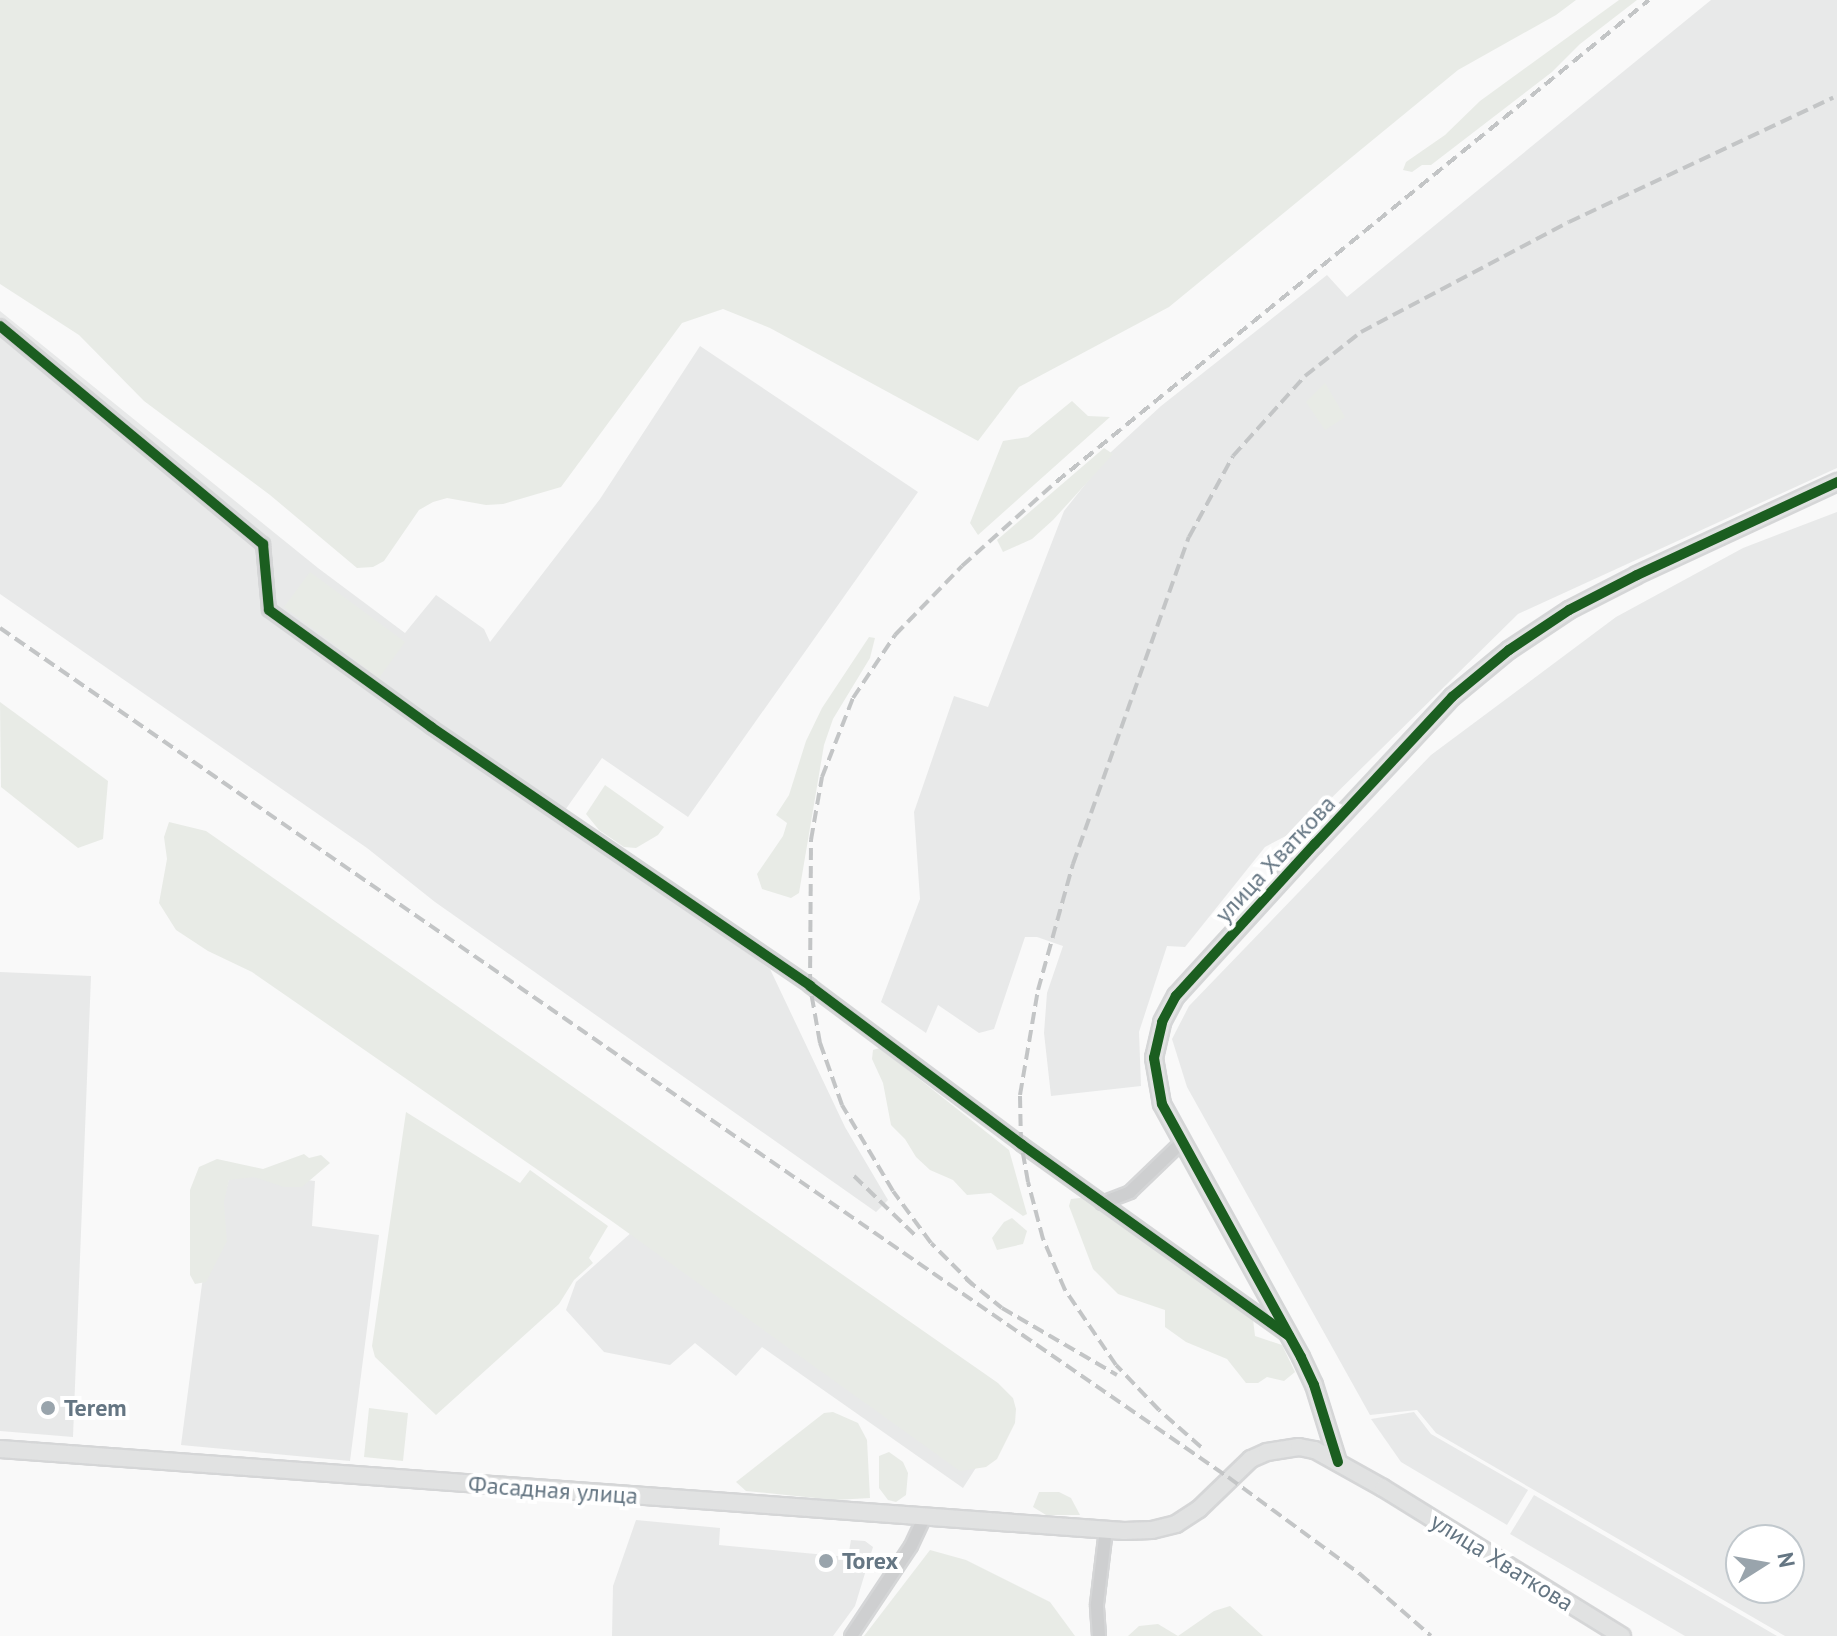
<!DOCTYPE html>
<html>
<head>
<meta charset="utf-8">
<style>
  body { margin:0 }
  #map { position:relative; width:1837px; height:1636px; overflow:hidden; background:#f9f9f9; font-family:"PT Sans",sans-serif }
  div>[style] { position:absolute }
  .built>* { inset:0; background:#e8e9e9 }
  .green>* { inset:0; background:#e8ebe6 }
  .roads { filter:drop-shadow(2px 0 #d5d6d7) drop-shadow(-2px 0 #d5d6d7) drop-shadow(0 2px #d5d6d7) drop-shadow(0 -2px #d5d6d7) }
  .street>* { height:12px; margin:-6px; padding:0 6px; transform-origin:6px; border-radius:6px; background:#cecfd0 }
  .secondary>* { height:16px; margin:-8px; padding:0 8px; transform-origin:8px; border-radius:8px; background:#e1e2e2 }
  .rail>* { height:4px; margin-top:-2px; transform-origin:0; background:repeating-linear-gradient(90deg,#c3c5c6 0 12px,transparent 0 18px) }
  .cycleway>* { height:10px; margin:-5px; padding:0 5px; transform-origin:5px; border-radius:5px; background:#1b5e20 }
  .dots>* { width:22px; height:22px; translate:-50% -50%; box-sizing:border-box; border:4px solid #fff; border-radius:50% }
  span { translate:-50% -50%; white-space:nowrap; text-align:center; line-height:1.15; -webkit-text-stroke:8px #fff; paint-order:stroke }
  .street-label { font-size:24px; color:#657683 }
  .poi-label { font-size:24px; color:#657683; font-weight:700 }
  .left { translate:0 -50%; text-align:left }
  .north { position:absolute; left:1725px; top:1524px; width:80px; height:80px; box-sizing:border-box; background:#fff; border:2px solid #c1c8cd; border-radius:50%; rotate:79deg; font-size:22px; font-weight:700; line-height:32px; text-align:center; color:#657683 }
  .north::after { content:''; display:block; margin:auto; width:28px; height:36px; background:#99a4ac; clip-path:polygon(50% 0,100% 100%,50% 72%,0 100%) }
</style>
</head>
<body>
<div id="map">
  <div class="built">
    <div style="clip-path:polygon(1711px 0,1837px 0,1837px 468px,1518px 614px,1301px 828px,1265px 847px,1185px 947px,1167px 946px,1139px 1032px,1141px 1086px,1051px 1096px,1044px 1033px,1047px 993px,1063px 946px,1037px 937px,1025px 937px,994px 1029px,979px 1033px,938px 1005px,926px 1033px,881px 1002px,920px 899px,914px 812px,954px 696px,988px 707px,1064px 511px,1111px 452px,1161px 406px,1327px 275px,1347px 297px)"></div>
    <div style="clip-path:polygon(0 311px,318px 568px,405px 633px,436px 595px,484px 629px,490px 642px,600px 499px,700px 346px,918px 492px,688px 817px,602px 758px,558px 820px,770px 969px,845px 1127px,888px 1200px,876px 1212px,435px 902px,367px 848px,0 594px)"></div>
    <div style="clip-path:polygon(evenodd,1837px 512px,1837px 1636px,1785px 1636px,1436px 1433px,1417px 1410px,1370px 1415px,1187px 1087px,1172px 1039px,1189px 1006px,1431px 755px,1616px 617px,1743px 548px,1837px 512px,1741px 1540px,1789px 1540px,1789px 1588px,1741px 1588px,1741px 1540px)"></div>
    <div style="clip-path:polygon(0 972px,91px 976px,73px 1437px,0 1431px)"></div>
    <div style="clip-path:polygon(231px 1171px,315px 1181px,312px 1226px,379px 1235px,350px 1461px,181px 1445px,202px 1284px)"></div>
    <div style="clip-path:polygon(642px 1223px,979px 1463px,963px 1488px,762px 1347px,736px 1376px,695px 1343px,670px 1365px,604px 1352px,566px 1310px,576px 1282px)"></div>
    <div style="clip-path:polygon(1414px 1412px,1431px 1434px,1528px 1490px,1507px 1525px,1401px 1462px,1371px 1419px)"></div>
    <div style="clip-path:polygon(1534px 1495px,1777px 1636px,1685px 1636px,1510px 1534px)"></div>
    <div style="clip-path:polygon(636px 1520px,720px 1528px,719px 1545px,848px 1557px,851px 1540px,865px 1541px,873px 1547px,855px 1606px,833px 1636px,612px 1636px,613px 1586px)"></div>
  </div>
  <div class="green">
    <div style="clip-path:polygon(0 0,1576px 0,1556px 15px,1458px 70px,1169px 307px,1019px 387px,978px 441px,770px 328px,723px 309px,682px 323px,561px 487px,503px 504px,486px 505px,447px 498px,433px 502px,419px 510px,384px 561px,373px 567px,357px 568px,270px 495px,144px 401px,79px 335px,0 284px)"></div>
    <div style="clip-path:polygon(1619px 0,1637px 0,1580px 44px,1552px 72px,1431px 165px,1422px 165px,1412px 172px,1403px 170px,1406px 162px,1445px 135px,1480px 101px)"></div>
    <div style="clip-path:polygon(1325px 383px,1345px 417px,1325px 430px,1306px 402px)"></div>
    <div style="clip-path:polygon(1072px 401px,1088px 416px,1110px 417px,978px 535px,970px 523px,1003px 441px,1028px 437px)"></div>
    <div style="clip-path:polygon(1104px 448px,1113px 454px,1053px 520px,1032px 539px,1003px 552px,997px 540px)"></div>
    <div style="clip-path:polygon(310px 572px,405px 642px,379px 678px,284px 607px)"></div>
    <div style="clip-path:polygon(869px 637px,875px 638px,870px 658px,833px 719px,824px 745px,799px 893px,791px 898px,762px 889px,757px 874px,783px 836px,787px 823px,776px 815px,789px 795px,806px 741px,822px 708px)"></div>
    <div style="clip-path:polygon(0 702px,108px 781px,103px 839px,78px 848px,1px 787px)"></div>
    <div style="clip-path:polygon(605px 785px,664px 827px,658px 835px,636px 848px,624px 847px,599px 830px,586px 814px)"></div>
    <div style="clip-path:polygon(169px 822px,206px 831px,998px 1383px,1013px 1398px,1016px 1409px,1015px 1423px,997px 1459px,986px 1467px,960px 1471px,613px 1222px,252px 972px,208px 951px,176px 930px,159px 903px,167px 859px,164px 837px)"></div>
    <div style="clip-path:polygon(880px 1048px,1009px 1150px,1027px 1214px,1023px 1216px,991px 1193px,967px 1195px,953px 1180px,930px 1170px,916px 1157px,905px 1139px,891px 1125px,883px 1083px,872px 1059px,873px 1050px)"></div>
    <div style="clip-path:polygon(406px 1112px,520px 1183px,530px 1170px,608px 1226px,589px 1258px,593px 1263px,574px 1280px,559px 1304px,436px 1415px,375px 1357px,372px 1346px)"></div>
    <div style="clip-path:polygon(304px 1154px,309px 1158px,321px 1155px,330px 1163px,302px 1187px,284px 1187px,254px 1177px,229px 1180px,224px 1202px,227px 1241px,206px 1282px,195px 1284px,190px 1275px,190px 1190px,199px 1167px,217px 1159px,263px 1169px)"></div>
    <div style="clip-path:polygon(1088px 1197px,1253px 1319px,1255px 1336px,1282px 1345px,1295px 1372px,1284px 1381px,1267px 1377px,1258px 1383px,1246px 1383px,1227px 1359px,1186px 1342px,1165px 1327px,1165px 1310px,1118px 1294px,1093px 1269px,1069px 1206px,1071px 1199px)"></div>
    <div style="clip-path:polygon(1012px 1218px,1027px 1231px,1023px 1244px,997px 1250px,992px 1238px,1004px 1222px)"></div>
    <div style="clip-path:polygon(369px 1408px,408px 1413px,403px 1461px,364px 1457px)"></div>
    <div style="clip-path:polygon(833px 1412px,858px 1423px,867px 1440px,870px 1498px,835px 1500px,746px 1491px,736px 1482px,824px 1413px)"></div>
    <div style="clip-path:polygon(889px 1452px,903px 1462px,908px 1473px,906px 1495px,896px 1502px,888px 1500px,879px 1488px,879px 1456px)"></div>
    <div style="clip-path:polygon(1039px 1492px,1059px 1492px,1071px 1498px,1080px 1515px,1046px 1515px,1033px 1507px)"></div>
    <div style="clip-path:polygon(930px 1550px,966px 1560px,1050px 1602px,1075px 1636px,864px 1636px)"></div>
    <div style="clip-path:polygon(1230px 1606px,1263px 1636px,1128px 1636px,1139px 1626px,1158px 1624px,1178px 1636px,1214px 1611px)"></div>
  </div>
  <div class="roads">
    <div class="street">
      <div style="left:0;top:326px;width:342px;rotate:39.7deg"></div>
      <div style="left:263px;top:544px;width:66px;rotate:84.8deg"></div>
      <div style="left:269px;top:610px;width:200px;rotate:35.8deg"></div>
      <div style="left:431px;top:727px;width:459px;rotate:34.3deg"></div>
      <div style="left:810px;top:986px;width:264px;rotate:36.8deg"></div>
      <div style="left:1021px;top:1144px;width:326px;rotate:35.6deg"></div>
      <div style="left:1102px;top:1203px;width:30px;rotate:-21deg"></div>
      <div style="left:1130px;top:1192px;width:71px;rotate:-43.9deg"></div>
      <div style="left:851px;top:1636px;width:108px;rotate:-56.3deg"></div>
      <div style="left:911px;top:1546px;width:33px;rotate:-65deg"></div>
      <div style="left:1099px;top:1636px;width:32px;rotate:-94deg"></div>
      <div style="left:1097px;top:1604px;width:75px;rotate:-83.1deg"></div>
    </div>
    <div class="secondary">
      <div style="left:0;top:1449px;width:1127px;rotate:4.17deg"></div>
      <div style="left:1124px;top:1531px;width:28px;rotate:-2deg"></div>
      <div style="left:1152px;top:1530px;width:25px;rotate:-14deg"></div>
      <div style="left:1176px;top:1524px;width:27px;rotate:-33deg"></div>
      <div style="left:1199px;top:1509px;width:72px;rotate:-43.9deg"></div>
      <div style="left:1251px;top:1459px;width:17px;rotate:-24deg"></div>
      <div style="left:1267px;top:1452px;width:32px;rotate:-9deg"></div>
      <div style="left:1299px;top:1447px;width:16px;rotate:11deg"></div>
      <div style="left:1315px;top:1450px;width:78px;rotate:29.2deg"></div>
      <div style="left:1383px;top:1488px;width:281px;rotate:31.8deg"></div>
      <div style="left:1338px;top:1462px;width:81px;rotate:-107.3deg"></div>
      <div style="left:1314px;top:1385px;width:31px;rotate:-115deg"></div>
      <div style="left:1301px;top:1357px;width:289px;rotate:-118.8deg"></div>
      <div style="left:1162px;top:1104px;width:47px;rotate:-99.9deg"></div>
      <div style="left:1154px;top:1058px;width:37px;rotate:-77deg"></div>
      <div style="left:1162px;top:1022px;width:30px;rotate:-62deg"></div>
      <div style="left:1176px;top:996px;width:206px;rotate:-47.6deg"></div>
      <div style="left:1315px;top:844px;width:201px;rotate:-47deg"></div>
      <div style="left:1452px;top:697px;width:74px;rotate:-39.5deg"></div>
      <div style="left:1509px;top:650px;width:72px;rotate:-33.7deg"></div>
      <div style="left:1569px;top:610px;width:76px;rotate:-27.2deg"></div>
      <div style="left:1637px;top:575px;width:221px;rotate:-24.9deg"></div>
    </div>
  </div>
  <div class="rail">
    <div style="left:0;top:628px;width:1493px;rotate:34.66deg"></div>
    <div style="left:1228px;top:1477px;width:164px;rotate:36.3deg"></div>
    <div style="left:1360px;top:1574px;width:94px;rotate:41.1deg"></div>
    <div style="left:854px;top:1176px;width:88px;rotate:44.1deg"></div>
    <div style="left:966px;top:1279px;width:46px;rotate:38.9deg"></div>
    <div style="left:1002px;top:1308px;width:133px;rotate:30.2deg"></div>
    <div style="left:973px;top:1285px;width:59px;rotate:-135deg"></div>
    <div style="left:931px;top:1243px;width:64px;rotate:-126.2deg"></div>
    <div style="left:893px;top:1191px;width:100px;rotate:-120.7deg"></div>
    <div style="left:842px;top:1105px;width:66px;rotate:-109.5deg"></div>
    <div style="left:820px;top:1043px;width:58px;rotate:-100deg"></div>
    <div style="left:810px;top:986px;width:146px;rotate:-89.6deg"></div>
    <div style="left:811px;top:840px;width:64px;rotate:-80.1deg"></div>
    <div style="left:822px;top:777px;width:85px;rotate:-68.6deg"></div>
    <div style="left:853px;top:698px;width:76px;rotate:-56.3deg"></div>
    <div style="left:895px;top:635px;width:96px;rotate:-45.8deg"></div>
    <div style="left:962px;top:566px;width:126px;rotate:-41.8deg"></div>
    <div style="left:1056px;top:482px;width:764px;rotate:-39.1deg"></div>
    <div style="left:1201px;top:1447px;width:56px;rotate:-138.6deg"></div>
    <div style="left:1159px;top:1410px;width:62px;rotate:-133.7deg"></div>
    <div style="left:1116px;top:1365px;width:91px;rotate:-124.2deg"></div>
    <div style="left:1065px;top:1290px;width:56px;rotate:-113.3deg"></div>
    <div style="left:1043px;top:1239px;width:59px;rotate:-104.7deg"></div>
    <div style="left:1028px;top:1182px;width:39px;rotate:-100deg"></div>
    <div style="left:1021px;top:1144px;width:49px;rotate:-91.2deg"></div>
    <div style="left:1020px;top:1095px;width:107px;rotate:-80.3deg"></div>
    <div style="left:1038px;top:990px;width:131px;rotate:-74.5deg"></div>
    <div style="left:1073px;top:864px;width:347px;rotate:-70.5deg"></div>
    <div style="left:1189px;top:537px;width:92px;rotate:-61.5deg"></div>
    <div style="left:1233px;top:456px;width:108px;rotate:-48deg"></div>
    <div style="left:1305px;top:376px;width:71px;rotate:-38.2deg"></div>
    <div style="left:1361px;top:332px;width:235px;rotate:-27.9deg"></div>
    <div style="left:1569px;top:222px;width:292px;rotate:-25.2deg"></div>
  </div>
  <div class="cycleway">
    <div style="left:0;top:326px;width:342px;rotate:39.7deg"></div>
    <div style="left:263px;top:544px;width:66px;rotate:84.8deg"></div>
    <div style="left:269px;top:610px;width:200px;rotate:35.8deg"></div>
    <div style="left:431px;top:727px;width:459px;rotate:34.3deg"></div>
    <div style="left:810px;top:986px;width:264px;rotate:36.8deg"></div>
    <div style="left:1021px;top:1144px;width:330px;rotate:35.6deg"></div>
    <div style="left:1338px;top:1462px;width:81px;rotate:-107.3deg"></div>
    <div style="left:1314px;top:1385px;width:31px;rotate:-115deg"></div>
    <div style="left:1301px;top:1357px;width:289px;rotate:-118.8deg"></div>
    <div style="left:1162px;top:1104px;width:47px;rotate:-99.9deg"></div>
    <div style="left:1154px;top:1058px;width:37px;rotate:-77deg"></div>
    <div style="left:1162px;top:1022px;width:30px;rotate:-62deg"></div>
    <div style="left:1176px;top:996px;width:206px;rotate:-47.6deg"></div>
    <div style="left:1315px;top:844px;width:201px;rotate:-47deg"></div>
    <div style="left:1452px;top:697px;width:74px;rotate:-39.5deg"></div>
    <div style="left:1509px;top:650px;width:72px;rotate:-33.7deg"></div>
    <div style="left:1569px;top:610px;width:76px;rotate:-27.2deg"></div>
    <div style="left:1637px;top:575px;width:221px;rotate:-24.9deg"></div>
  </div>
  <div class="dots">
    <div style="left:48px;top:1408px;background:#99a4ac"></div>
    <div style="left:826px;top:1561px;background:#99a4ac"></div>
  </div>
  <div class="street-label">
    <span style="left:1275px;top:859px;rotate:-47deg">улица Хваткова</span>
    <span style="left:553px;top:1490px;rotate:4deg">Фасадная улица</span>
    <span style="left:1502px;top:1562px;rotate:32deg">улица Хваткова</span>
  </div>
  <div class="poi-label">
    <span class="left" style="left:64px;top:1408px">Terem</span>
    <span class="left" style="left:842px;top:1561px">Torex</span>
  </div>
  <div class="north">N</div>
</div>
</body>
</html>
